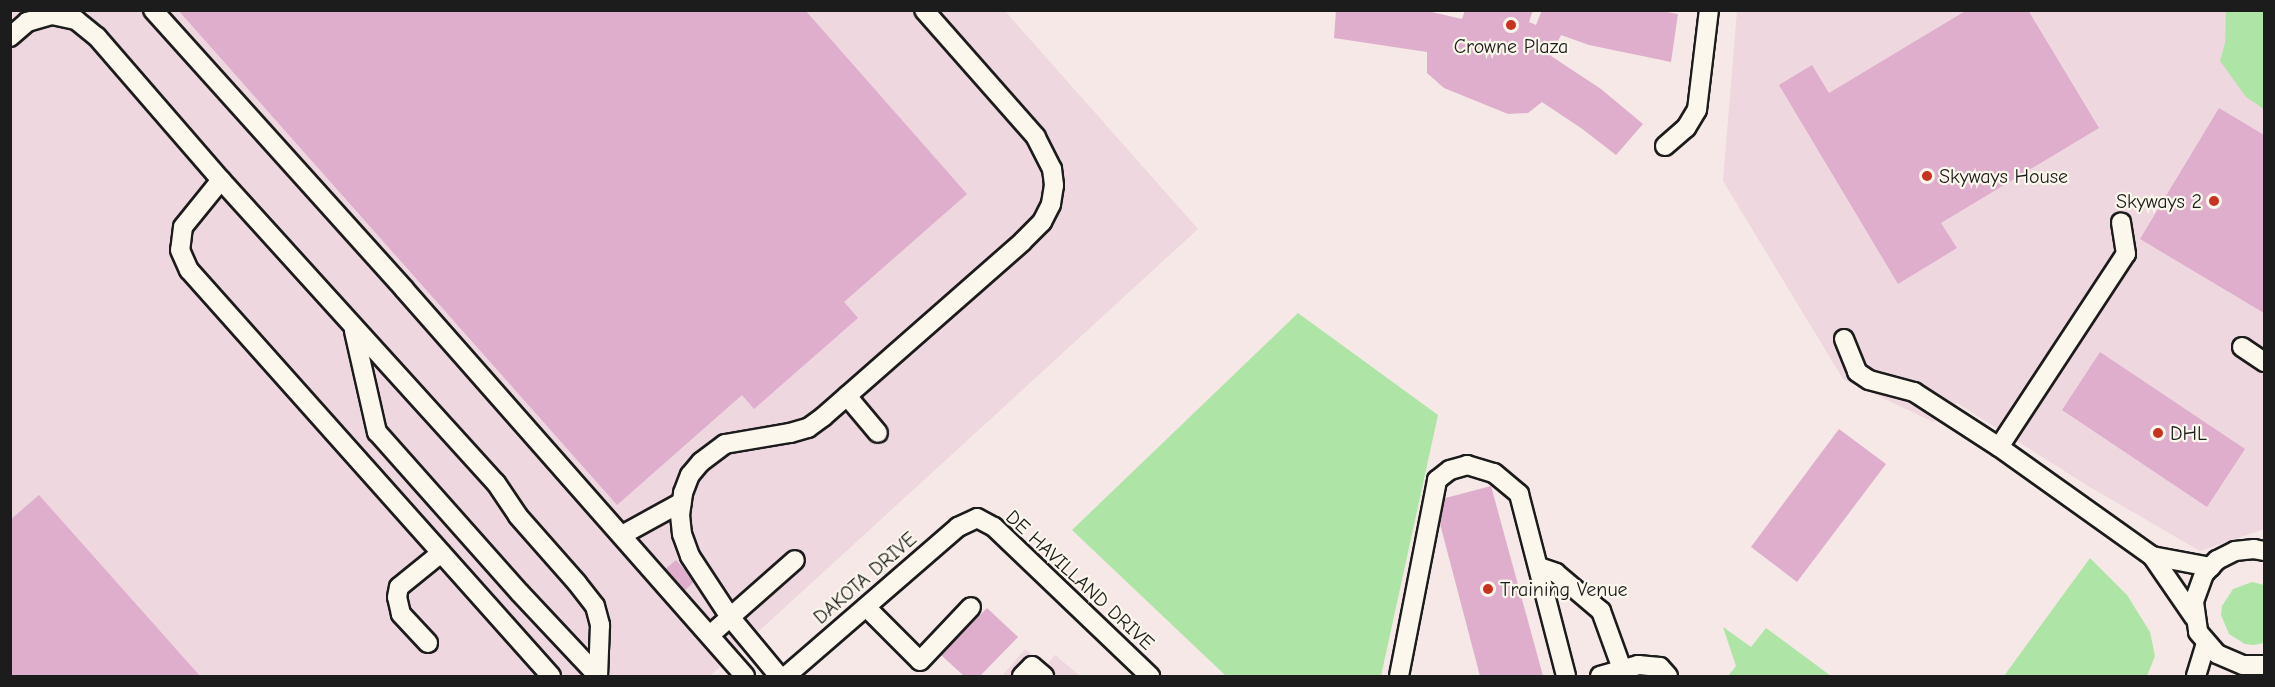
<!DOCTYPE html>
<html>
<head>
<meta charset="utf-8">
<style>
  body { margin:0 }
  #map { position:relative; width:2275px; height:687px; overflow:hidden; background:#f5e8e6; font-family:"Comic Neue",sans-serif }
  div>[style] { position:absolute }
  .built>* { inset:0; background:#eed7de }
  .green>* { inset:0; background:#aee5a7 }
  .building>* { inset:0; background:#dfaecd }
  .roads { filter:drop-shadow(2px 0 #1c1c1c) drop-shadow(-2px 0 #1c1c1c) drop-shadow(0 2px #1c1c1c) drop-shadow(0 -2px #1c1c1c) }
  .minor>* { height:18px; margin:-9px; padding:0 9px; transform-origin:9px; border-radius:9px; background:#fbf7ec }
  .dots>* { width:16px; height:16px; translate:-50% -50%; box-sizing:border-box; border:3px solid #fbf7ec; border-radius:50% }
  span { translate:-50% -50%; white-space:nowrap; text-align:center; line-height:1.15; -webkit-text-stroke:4.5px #fbf7ec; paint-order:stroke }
  .poi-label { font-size:20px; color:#1c1c1c }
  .left { translate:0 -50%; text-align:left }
  .right { translate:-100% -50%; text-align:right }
  .street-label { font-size:20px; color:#1c1c1c }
  .frame { position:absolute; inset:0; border:12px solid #1c1c1c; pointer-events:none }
</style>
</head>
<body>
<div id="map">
  <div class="built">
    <div style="clip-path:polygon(10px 11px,1005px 11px,1198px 229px,710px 676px,11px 676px)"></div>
    <div style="clip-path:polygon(1737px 11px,2264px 11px,2264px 529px,2200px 551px,2088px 486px,1957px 403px,1933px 422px,1843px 379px,1723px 181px)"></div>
    <div style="clip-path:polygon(1025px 649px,1046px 666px,1055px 655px,1080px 676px,1002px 676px)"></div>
  </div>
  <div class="green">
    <div style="clip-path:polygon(2226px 11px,2264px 11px,2264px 109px,2246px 97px,2220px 61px,2225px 43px)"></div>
    <div style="clip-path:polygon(1298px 313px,1438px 415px,1381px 676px,1226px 676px,1072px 530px)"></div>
    <div style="clip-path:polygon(2090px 558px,2127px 595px,2150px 632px,2155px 656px,2147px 676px,2004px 676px)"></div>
    <div style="clip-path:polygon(2252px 582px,2264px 585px,2264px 643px,2254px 645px,2245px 644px,2229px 634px,2221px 615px,2222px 606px,2233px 589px)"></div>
    <div style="clip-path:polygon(1723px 627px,1751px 647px,1766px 628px,1831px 676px,1728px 676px,1736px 666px)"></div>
  </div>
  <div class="building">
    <div style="clip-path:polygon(178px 10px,805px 10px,967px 194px,844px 302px,858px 318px,754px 409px,742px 395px,617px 505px)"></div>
    <div style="clip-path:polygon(1336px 10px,1423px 10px,1462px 19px,1465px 10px,1533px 10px,1529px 22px,1536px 25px,1542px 10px,1656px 10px,1678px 14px,1671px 62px,1589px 45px,1561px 35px,1551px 56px,1601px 89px,1643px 124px,1616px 155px,1581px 128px,1542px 102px,1528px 113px,1508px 114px,1444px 88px,1427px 73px,1427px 52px,1334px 38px)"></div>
    <div style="clip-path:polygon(1967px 10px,2028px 10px,2099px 128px,1941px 223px,1957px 248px,1898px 284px,1779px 85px,1812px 65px,1829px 93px)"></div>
    <div style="clip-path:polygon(2219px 108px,2264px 135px,2264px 313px,2140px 239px)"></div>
    <div style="clip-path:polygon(2100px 352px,2245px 449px,2207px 507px,2062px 410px)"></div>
    <div style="clip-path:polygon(1839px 429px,1886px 464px,1797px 582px,1751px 547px)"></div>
    <div style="clip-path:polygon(1491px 486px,1543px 676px,1480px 676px,1434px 501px)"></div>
    <div style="clip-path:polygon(39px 495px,200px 676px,10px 676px,10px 520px)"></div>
    <div style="clip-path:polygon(676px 560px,695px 581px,683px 592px,664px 570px)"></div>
    <div style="clip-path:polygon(987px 608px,1018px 637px,980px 676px,964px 676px,941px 655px)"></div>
  </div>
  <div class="roads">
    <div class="minor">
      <div style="left:153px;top:10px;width:375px;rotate:48deg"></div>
      <div style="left:404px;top:289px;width:516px;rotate:48.62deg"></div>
      <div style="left:10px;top:37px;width:23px;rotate:-41deg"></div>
      <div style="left:27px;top:22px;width:26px;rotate:-16deg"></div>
      <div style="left:52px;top:15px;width:25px;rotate:12deg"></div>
      <div style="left:76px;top:20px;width:27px;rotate:39deg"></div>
      <div style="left:97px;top:37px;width:189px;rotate:49.1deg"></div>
      <div style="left:221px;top:180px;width:409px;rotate:47.8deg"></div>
      <div style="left:496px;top:483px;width:40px;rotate:56deg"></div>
      <div style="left:518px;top:516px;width:89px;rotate:48.6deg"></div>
      <div style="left:577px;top:583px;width:29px;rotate:52deg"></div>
      <div style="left:595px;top:606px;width:20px;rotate:75deg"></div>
      <div style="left:600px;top:625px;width:51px;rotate:92.2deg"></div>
      <div style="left:1665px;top:146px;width:28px;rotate:-41deg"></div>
      <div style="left:1686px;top:128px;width:21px;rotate:-59deg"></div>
      <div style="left:1697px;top:110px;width:101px;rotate:-83.2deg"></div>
      <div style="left:221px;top:180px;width:60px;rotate:129deg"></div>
      <div style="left:183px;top:227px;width:23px;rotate:97deg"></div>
      <div style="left:180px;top:250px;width:22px;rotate:66deg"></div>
      <div style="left:189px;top:270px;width:544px;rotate:48.28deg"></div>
      <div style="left:354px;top:331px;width:104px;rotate:77.2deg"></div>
      <div style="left:377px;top:432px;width:215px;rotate:48.4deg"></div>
      <div style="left:520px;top:593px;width:114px;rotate:46.8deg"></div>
      <div style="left:1844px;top:339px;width:35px;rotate:68deg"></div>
      <div style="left:1857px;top:372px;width:14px;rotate:34deg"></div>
      <div style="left:1869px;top:380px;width:47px;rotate:14.9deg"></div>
      <div style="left:1914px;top:392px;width:101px;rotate:32.9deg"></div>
      <div style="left:1999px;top:447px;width:188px;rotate:35.5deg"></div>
      <div style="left:2152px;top:556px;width:74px;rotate:55.5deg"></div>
      <div style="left:2242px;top:347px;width:27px;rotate:34deg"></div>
      <div style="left:847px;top:396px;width:48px;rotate:50deg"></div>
      <div style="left:1999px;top:447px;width:231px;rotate:-56.7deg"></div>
      <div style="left:2126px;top:254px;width:32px;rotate:-99deg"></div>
      <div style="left:622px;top:535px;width:68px;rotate:-28.8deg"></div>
      <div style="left:2264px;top:551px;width:10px;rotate:-169deg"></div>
      <div style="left:2254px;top:549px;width:19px;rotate:174deg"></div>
      <div style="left:2235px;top:551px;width:20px;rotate:153deg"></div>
      <div style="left:2217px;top:560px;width:19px;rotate:133deg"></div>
      <div style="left:2204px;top:574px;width:30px;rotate:110deg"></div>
      <div style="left:2194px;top:602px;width:30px;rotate:82deg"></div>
      <div style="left:2198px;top:632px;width:29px;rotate:49deg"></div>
      <div style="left:2217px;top:654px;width:28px;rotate:23deg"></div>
      <div style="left:2243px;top:665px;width:21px"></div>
      <div style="left:2152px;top:556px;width:60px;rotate:10.6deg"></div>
      <div style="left:1539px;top:567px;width:18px;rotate:19deg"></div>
      <div style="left:1556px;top:573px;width:59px;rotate:40.2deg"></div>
      <div style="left:1601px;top:611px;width:62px;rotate:70.1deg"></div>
      <div style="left:866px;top:607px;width:76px;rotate:45deg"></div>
      <div style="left:920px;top:661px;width:74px;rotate:-46.6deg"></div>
      <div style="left:710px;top:635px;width:113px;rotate:-41.4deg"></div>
      <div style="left:428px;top:643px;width:40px;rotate:-133deg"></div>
      <div style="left:401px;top:614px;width:17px;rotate:-103deg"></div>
      <div style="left:397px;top:597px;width:10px;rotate:-79deg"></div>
      <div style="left:399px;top:587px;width:54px;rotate:-39deg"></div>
      <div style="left:779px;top:676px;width:77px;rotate:-129.7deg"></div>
      <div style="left:730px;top:617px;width:73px;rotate:-123.3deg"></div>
      <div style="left:690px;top:556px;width:23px;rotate:-110deg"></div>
      <div style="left:682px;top:534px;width:19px;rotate:-96deg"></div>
      <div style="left:680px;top:515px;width:22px;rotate:-82deg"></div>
      <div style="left:683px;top:493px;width:19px;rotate:-69deg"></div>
      <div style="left:690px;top:475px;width:17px;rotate:-50deg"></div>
      <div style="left:701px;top:462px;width:30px;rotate:-37deg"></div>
      <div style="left:725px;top:444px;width:66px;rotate:-9.6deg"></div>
      <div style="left:790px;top:433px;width:19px;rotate:-16deg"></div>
      <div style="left:808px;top:428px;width:19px;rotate:-36deg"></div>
      <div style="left:823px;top:417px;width:266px;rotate:-41.3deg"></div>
      <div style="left:1023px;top:241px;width:27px;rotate:-45deg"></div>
      <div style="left:1042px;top:222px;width:20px;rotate:-63deg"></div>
      <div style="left:1051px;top:204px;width:19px;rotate:-81deg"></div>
      <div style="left:1054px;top:185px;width:16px;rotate:-97deg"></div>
      <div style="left:1052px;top:169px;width:36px;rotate:-117deg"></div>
      <div style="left:1036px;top:137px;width:169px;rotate:-131.4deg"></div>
      <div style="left:786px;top:676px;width:228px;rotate:-40.9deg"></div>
      <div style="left:958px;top:527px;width:21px;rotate:-25deg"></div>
      <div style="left:977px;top:518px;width:19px;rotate:28deg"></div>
      <div style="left:994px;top:527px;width:216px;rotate:43.7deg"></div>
      <div style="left:1022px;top:676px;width:14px;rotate:-45deg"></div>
      <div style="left:1032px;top:666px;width:16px;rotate:40deg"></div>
      <div style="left:1399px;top:676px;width:200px;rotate:-79deg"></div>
      <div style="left:1437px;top:480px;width:16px;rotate:-38deg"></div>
      <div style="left:1450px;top:470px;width:18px;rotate:-16deg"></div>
      <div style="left:1467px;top:465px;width:28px;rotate:17deg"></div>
      <div style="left:1494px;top:473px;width:33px;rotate:40deg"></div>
      <div style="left:1519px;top:494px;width:188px;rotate:75.5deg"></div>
      <div style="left:1600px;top:676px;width:40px;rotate:-16deg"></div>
      <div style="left:1638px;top:665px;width:22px;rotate:5deg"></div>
      <div style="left:1660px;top:667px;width:12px;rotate:48deg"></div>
      <div style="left:2196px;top:676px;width:34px;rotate:-73deg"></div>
    </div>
  </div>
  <div class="dots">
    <div style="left:1511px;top:25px;background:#c8321e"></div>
    <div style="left:1927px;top:176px;background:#c8321e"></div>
    <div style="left:2214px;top:201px;background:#c8321e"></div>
    <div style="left:2158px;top:433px;background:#c8321e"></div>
    <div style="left:1488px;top:589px;background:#c8321e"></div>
  </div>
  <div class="poi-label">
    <span style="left:1511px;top:46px">Crowne Plaza</span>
    <span class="left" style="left:1939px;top:176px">Skyways House</span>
    <span class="right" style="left:2202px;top:201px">Skyways 2</span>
    <span class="left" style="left:2170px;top:433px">DHL</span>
    <span class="left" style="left:1500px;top:589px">Training Venue</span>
  </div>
  <div class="street-label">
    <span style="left:865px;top:578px;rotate:-41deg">DAKOTA DRIVE</span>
    <span style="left:1080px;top:580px;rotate:43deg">DE HAVILLAND DRIVE</span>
  </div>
  <div class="frame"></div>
</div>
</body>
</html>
